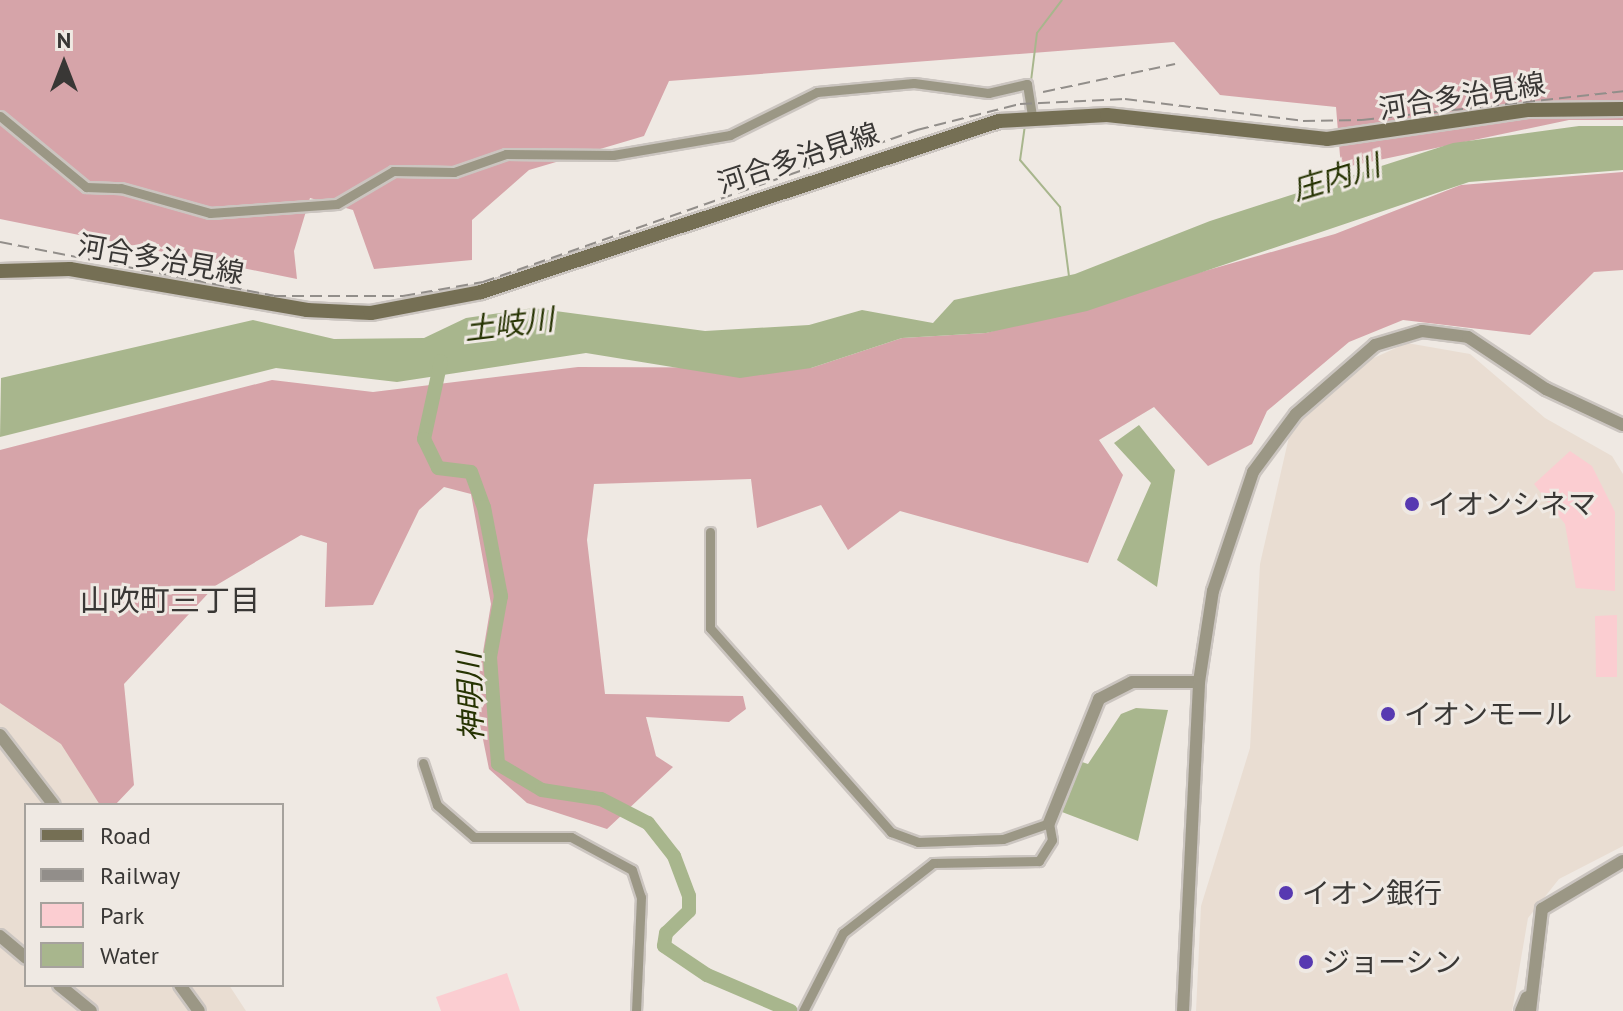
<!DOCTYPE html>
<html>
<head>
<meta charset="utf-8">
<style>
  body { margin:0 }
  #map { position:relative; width:1623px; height:1011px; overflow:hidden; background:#efe9e3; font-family:"PT Sans","Noto Sans JP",sans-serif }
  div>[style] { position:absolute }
  .built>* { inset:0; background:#e9ddd2 }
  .green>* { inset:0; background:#fbcdd1 }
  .forest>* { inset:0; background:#d6a4a9 }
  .water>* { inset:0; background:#a8b68d }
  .stream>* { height:2px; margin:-1px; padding:0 1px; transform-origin:1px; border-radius:1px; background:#a8b68d }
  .river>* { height:14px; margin:-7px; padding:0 7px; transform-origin:7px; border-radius:7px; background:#a8b68d }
  .roads { filter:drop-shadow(2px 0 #cbc5c0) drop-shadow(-2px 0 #cbc5c0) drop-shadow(0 2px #cbc5c0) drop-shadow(0 -2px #cbc5c0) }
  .minor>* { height:9px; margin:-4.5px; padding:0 4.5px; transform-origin:4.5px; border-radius:4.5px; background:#9b9785 }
  .tertiary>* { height:12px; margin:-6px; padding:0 6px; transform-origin:6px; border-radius:6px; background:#9b9785 }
  .secondary>* { height:14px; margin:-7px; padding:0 7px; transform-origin:7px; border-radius:7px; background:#756f54 }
  .rail>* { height:2px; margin-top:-1px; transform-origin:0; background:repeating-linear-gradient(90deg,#928e8a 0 12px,transparent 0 18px) }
  .dots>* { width:22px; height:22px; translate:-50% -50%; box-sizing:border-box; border:4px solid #efe9e3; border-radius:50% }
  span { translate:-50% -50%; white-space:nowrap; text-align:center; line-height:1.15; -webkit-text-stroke:6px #efe9e3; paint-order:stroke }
  .street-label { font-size:28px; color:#393735 }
  .poi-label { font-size:28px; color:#393735 }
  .left { translate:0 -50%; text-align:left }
  .water-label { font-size:30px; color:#263302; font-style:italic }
  .neighbourhood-label { font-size:30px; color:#393735 }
  .legend { position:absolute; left:24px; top:803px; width:260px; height:184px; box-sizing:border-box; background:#efe9e3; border:2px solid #a6a29d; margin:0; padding:10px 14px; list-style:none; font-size:24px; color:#393735 }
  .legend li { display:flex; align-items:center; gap:16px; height:40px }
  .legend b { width:40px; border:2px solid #a6a29d }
  .north { position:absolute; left:24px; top:24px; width:80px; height:80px; -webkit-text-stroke:6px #efe9e3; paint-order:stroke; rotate:0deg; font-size:22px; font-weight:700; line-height:32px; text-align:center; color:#393735 }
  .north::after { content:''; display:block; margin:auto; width:28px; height:36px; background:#393735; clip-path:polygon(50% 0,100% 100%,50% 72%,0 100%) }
</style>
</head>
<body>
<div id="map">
  <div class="built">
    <div style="clip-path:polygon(1407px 343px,1470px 354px,1545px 418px,1612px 456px,1623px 474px,1623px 846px,1559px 879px,1528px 918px,1512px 1011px,1196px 1011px,1201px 906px,1250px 748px,1260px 564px,1296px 406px,1318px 383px)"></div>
    <div style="clip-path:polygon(0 687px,62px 737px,108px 805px,26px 805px,26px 985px,229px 985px,246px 1011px,0 1011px)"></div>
  </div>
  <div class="green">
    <div style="clip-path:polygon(1570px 451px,1592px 466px,1615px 512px,1615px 591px,1576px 588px,1565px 524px,1534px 484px)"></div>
    <div style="clip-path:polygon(1617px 615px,1617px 677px,1596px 677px,1595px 616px)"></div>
    <div style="clip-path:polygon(507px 973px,520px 1011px,441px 1011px,436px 997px)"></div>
  </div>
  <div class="forest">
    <div style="clip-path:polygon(0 0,1623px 0,1623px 120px,1569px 120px,1341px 168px,1336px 107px,1220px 95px,1174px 42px,669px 81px,644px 136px,529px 170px,472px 220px,472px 260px,374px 269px,353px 210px,310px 198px,294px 251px,297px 279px,0 219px)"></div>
    <div style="clip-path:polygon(1623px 172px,1623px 270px,1594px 272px,1530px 335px,1403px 320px,1349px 342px,1267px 411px,1252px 444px,1208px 466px,1154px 407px,1099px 440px,1123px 475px,1088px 563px,900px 511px,848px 550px,821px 505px,757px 528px,751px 479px,594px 484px,587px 540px,605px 694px,743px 696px,746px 709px,729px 722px,646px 717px,656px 756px,673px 767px,607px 829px,527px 803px,489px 769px,475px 700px,491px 604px,471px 494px,444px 487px,419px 510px,373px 605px,325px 607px,327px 543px,301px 535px,215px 586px,124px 684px,134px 785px,115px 805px,100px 805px,61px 744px,0 703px,0 450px,272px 380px,373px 392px,578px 367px,811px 368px,902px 338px,986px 333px,1335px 234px,1461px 185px)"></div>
  </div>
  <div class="water">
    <div style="clip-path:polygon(1579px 126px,1623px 126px,1623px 170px,1469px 182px,1087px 311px,986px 333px,902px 338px,811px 368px,740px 378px,586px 353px,397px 382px,276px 368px,0 437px,1px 378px,253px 320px,334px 339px,424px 338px,466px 318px,533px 308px,705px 331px,809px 325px,862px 310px,933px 323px,954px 300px,1075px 274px,1210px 221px,1453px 143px)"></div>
    <div style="clip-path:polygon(1139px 425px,1175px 470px,1157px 587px,1117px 560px,1151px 483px,1114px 443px)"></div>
    <div style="clip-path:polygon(1136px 708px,1168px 710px,1138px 841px,1062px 812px,1082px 762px,1088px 764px,1121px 714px)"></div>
  </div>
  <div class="stream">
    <div style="left:1031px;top:81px;width:48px;rotate:-82.9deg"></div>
    <div style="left:1037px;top:33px;width:41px;rotate:-52.9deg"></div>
    <div style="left:1025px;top:125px;width:35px;rotate:98deg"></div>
    <div style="left:1020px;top:160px;width:62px;rotate:49.6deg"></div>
    <div style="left:1060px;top:207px;width:70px;rotate:82.6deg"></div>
  </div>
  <div class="river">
    <div style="left:441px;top:361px;width:80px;rotate:102.3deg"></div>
    <div style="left:424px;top:439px;width:32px;rotate:64deg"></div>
    <div style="left:438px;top:468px;width:33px;rotate:7deg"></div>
    <div style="left:471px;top:472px;width:37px;rotate:70deg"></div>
    <div style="left:484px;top:507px;width:91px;rotate:79.2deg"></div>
    <div style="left:501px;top:596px;width:62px;rotate:100.2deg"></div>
    <div style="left:490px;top:657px;width:107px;rotate:85.7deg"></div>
    <div style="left:498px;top:764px;width:51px;rotate:30.6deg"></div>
    <div style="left:542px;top:790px;width:60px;rotate:8.7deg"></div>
    <div style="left:601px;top:799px;width:53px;rotate:27.1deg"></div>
    <div style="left:648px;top:823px;width:42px;rotate:51.8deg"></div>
    <div style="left:674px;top:856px;width:43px;rotate:69.4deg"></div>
    <div style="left:689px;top:896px;width:15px;rotate:90deg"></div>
    <div style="left:689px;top:911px;width:32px;rotate:136deg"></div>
    <div style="left:666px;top:933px;width:13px;rotate:99deg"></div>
    <div style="left:664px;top:946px;width:52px;rotate:34deg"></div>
    <div style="left:707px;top:975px;width:91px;rotate:23.2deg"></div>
  </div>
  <div class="roads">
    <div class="minor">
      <div style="left:0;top:116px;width:112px;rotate:39.5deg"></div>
      <div style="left:86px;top:187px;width:35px;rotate:2deg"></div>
      <div style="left:121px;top:188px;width:92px;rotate:15.7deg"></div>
      <div style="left:210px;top:213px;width:127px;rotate:-4.1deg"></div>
      <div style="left:337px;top:204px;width:65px;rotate:-30.5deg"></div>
      <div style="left:393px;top:171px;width:61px;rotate:0.9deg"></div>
      <div style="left:454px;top:172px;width:55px;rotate:-19.1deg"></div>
      <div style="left:506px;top:154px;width:107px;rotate:0.5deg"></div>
      <div style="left:613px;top:155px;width:119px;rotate:-9.7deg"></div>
      <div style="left:730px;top:135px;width:97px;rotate:-26.3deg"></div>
      <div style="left:817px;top:92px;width:97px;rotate:-5.3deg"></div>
      <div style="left:914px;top:83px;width:75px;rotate:7.7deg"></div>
      <div style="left:988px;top:93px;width:40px;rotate:-13deg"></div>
      <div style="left:1027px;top:84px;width:33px;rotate:81deg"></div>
      <div style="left:710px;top:532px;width:96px;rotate:90deg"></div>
      <div style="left:710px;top:628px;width:273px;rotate:48.4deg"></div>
      <div style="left:891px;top:832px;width:29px;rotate:20deg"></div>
      <div style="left:918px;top:842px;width:85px;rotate:-2deg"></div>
      <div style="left:1003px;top:839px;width:49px;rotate:-19.2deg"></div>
      <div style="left:1049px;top:823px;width:17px;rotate:80deg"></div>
      <div style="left:1052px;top:840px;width:25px;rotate:122deg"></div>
      <div style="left:1039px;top:861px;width:106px;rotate:178.9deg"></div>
      <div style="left:933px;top:863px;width:114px;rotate:142.1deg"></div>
      <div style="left:843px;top:933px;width:88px;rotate:117.1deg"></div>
      <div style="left:423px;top:763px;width:44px;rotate:71.6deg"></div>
      <div style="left:437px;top:805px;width:49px;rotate:40.9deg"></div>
      <div style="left:474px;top:837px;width:97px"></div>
      <div style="left:571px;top:837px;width:69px;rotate:28.4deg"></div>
      <div style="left:632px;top:870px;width:28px;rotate:72deg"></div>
      <div style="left:641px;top:897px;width:114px;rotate:92.5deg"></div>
    </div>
    <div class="tertiary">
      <div style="left:0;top:735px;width:88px;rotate:52.4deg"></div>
      <div style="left:1049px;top:823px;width:134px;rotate:-68deg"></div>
      <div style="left:1099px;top:699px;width:37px;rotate:-27deg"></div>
      <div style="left:1132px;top:682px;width:67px"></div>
      <div style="left:1199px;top:682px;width:92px;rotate:-81.3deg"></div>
      <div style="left:1213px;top:591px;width:126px;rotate:-71.4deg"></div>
      <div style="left:1253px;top:472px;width:72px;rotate:-53.4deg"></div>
      <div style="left:1296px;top:414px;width:105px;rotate:-41.1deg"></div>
      <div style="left:1375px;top:345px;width:49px;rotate:-16.6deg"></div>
      <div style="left:1422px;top:331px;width:46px;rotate:7.4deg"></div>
      <div style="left:1468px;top:337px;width:94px;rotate:33.7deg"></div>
      <div style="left:1546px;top:389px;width:85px;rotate:25.1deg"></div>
      <div style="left:0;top:936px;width:34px;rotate:40deg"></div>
      <div style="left:59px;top:985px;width:41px;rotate:39.1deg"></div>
      <div style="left:180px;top:985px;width:32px;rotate:54deg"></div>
      <div style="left:1183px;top:1011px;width:329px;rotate:-87.2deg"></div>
      <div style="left:1521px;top:1011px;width:15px;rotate:-67deg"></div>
      <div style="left:1530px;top:1011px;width:103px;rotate:-83.3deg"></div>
      <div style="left:1542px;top:909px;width:94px;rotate:-30.7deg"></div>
    </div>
    <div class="secondary">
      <div style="left:0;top:271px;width:70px;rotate:-1.6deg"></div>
      <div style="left:70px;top:269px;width:241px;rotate:9.8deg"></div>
      <div style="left:307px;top:310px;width:64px;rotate:2.7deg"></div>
      <div style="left:371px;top:313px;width:112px;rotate:-10.8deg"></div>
      <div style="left:481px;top:292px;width:545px;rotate:-18.27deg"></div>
      <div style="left:999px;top:121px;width:108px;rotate:-3.2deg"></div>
      <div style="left:1107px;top:115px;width:221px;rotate:6.2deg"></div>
      <div style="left:1327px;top:139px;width:204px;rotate:-8.2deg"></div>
      <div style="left:1529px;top:110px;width:94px;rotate:-0.6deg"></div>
    </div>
  </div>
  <div class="rail">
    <div style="left:1043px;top:92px;width:135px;rotate:-12deg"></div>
    <div style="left:0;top:242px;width:279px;rotate:11.1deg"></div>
    <div style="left:274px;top:296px;width:129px"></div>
    <div style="left:403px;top:296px;width:81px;rotate:-9.9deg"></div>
    <div style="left:483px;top:282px;width:460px;rotate:-19.3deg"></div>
    <div style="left:917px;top:130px;width:106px;rotate:-14.2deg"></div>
    <div style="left:1020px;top:104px;width:105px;rotate:-2.7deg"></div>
    <div style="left:1125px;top:99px;width:179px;rotate:7deg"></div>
    <div style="left:1303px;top:121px;width:59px;rotate:-1deg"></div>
    <div style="left:1362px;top:120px;width:263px;rotate:-6.3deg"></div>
  </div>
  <div class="dots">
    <div style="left:1412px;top:504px;background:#5739b1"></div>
    <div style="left:1388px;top:714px;background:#5739b1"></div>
    <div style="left:1286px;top:893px;background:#5739b1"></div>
    <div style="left:1306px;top:962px;background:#5739b1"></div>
  </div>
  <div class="street-label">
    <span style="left:1462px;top:96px;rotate:-9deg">河合多治見線</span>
    <span style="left:798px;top:158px;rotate:-18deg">河合多治見線</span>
    <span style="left:161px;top:259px;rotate:10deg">河合多治見線</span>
  </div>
  <div class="poi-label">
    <span class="left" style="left:1428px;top:504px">イオンシネマ</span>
    <span class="left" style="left:1404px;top:714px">イオンモール</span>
    <span class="left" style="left:1302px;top:893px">イオン銀行</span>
    <span class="left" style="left:1322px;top:962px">ジョーシン</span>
  </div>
  <div class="water-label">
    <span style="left:1336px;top:177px;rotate:-17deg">庄内川</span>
    <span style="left:509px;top:324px;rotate:-7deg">土岐川</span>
    <span style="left:470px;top:697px;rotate:-92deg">神明川</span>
  </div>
  <div class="neighbourhood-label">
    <span style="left:170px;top:600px">山吹町三丁目</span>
  </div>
  <ul class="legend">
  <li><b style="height:10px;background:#756f54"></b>Road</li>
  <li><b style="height:10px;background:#928e8a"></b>Railway</li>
  <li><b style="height:22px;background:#fbcdd1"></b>Park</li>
  <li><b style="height:22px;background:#a8b68d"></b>Water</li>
  </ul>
  <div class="north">N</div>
</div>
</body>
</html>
